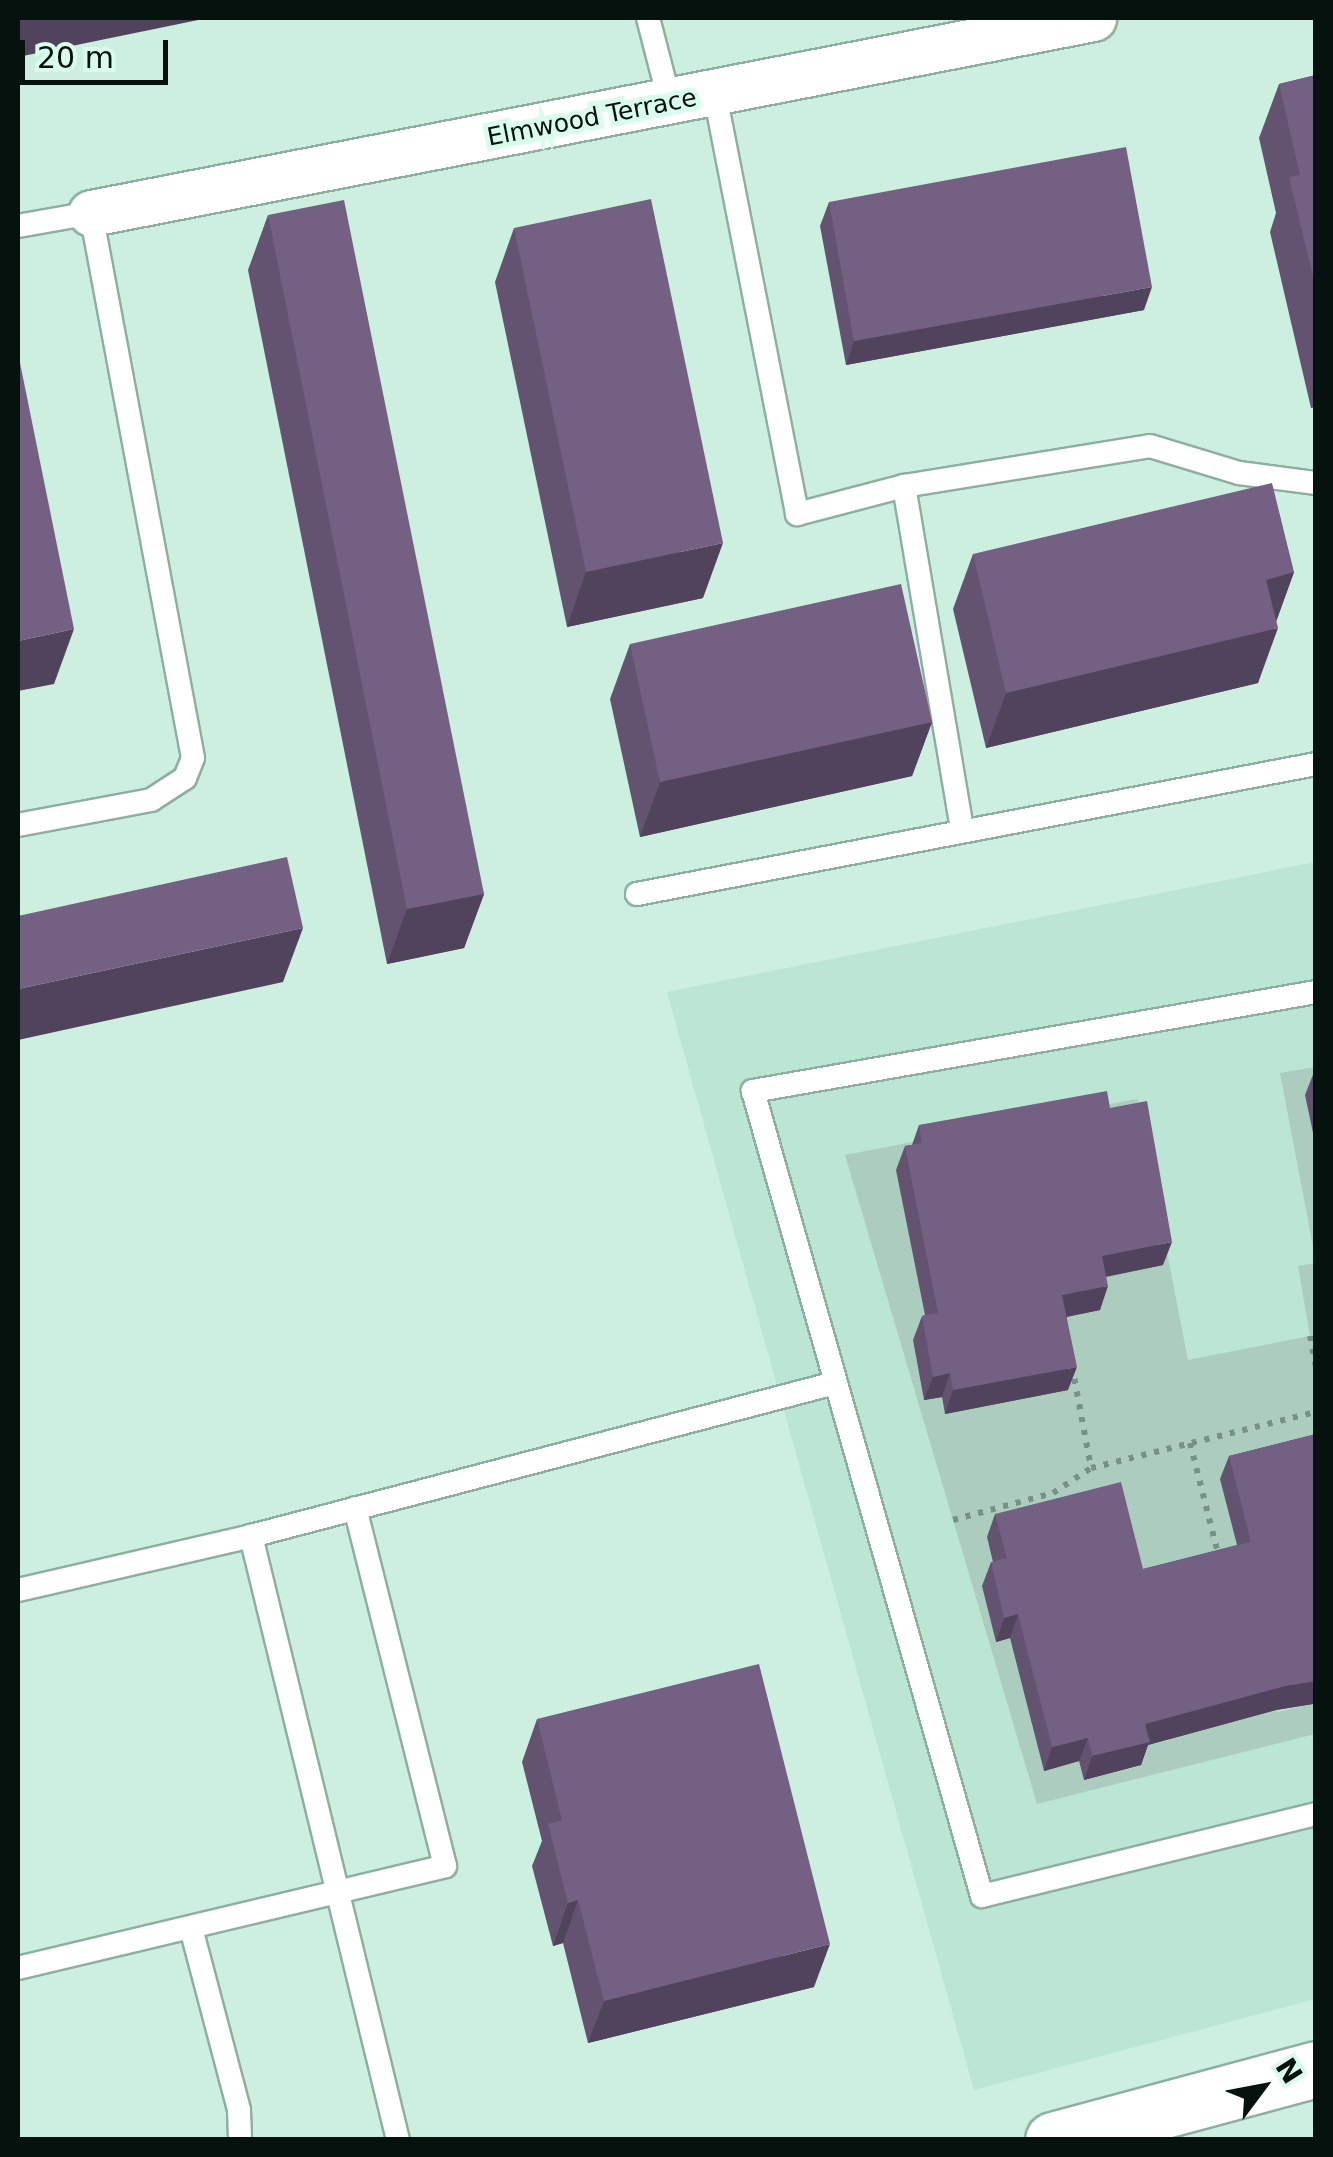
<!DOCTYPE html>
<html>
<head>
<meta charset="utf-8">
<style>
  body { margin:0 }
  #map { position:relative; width:1333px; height:2157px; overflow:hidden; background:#ccefdf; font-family:"DejaVu Sans",sans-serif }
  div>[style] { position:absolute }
  .built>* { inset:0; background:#bae6d3 }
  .green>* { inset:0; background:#acccbd }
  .path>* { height:6px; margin-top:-3px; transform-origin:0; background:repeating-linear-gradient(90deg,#789186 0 5px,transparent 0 13px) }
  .roads { filter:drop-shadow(2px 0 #8eafa0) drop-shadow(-2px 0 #8eafa0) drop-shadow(0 2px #8eafa0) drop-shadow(0 -2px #8eafa0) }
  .service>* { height:22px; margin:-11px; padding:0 11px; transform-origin:11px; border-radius:11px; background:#fff }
  .minor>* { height:45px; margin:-22.5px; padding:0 22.5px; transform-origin:22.5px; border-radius:22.5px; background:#fff }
  .tertiary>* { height:55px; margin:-27.5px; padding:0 27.5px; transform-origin:27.5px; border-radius:27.5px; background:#fff }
  .wall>* { inset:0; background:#635371 }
  .shaded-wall>* { inset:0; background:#50435c }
  .building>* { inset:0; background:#736083 }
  span { translate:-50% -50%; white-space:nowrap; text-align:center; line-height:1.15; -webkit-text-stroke:10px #d9fcec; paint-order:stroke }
  .street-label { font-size:25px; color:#06120d }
  .frame { position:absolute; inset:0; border:20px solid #06120d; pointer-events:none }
  .north { position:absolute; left:1213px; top:2037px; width:100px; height:100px; -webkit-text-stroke:8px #d9fcec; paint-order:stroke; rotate:58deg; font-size:28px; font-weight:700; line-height:40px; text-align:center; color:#06120d }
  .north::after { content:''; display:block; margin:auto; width:35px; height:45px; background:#06120d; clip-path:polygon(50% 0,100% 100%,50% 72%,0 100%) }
  .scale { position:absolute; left:20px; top:40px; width:148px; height:45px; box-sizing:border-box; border:5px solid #06120d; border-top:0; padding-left:12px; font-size:30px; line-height:35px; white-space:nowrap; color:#06120d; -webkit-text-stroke:8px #d9fcec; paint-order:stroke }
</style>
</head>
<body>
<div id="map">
  <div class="built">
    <div style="clip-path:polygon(1315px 862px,1315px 1999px,974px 2090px,667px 992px)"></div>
  </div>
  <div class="green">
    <div style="clip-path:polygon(1315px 1067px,1313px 1232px,1316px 1262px,1280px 1073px)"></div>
    <div style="clip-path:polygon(evenodd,1137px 1099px,1188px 1360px,1310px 1336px,1298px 1266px,1315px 1263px,1315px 1455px,1242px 1566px,1134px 1593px,987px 1537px,999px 1581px,995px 1641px,1010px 1638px,1044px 1770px,1079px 1761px,1084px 1780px,1140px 1766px,1137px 1748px,1170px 1740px,1166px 1719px,1272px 1693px,1277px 1712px,1313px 1704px,1315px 1734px,1037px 1804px,845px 1155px,1137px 1099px,1068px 1390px,945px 1414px,942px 1397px,1068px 1390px)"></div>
  </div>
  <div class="path">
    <div style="left:1310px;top:1336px;width:31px;rotate:79deg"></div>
    <div style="left:1072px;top:1366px;width:104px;rotate:79.4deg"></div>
    <div style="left:1190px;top:1443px;width:119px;rotate:75.8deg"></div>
    <div style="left:953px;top:1520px;width:104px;rotate:-15.1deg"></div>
    <div style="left:1053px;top:1493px;width:45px;rotate:-33.3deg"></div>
    <div style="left:1091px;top:1468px;width:232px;rotate:-14deg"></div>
  </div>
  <div class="roads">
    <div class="service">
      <div style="left:648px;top:18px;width:88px;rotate:75.5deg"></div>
      <div style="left:715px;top:95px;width:427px;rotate:78.9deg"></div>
      <div style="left:797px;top:514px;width:111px;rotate:-14.7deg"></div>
      <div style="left:904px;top:486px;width:249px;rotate:-9.2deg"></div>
      <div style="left:1150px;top:446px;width:93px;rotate:16.9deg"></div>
      <div style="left:1239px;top:473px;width:78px;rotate:7.4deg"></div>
      <div style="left:18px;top:226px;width:74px;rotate:-10.1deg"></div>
      <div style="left:91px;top:213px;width:554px;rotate:79.4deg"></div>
      <div style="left:193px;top:758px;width:22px;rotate:112deg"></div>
      <div style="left:185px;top:778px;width:40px;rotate:147.1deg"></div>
      <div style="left:151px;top:800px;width:135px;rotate:169.4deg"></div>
      <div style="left:904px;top:486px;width:348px;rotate:80.4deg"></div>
      <div style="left:637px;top:894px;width:691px;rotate:-10.84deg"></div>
      <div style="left:1316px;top:992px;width:572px;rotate:170.03deg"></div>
      <div style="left:753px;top:1091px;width:837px;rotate:74.12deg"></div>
      <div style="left:982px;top:1896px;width:344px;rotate:-13.8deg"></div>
      <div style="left:18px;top:1590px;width:239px;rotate:-13deg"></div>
      <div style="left:191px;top:1928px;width:188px;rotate:75.2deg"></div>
      <div style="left:239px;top:2110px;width:30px;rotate:88deg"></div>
      <div style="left:18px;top:1968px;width:439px;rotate:-13.4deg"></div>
      <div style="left:445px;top:1866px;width:369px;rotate:-104.1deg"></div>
      <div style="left:398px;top:2140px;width:622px;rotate:-103.68deg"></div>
      <div style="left:251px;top:1536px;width:604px;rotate:-14.68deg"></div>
    </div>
    <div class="minor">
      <div style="left:91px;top:213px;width:1021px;rotate:-11.01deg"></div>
    </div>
    <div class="tertiary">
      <div style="left:1053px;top:2140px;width:272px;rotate:-15.1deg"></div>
    </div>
  </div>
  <div class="wall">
    <div style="clip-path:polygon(1316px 75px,1316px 407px,1311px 408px,1270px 232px,1276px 213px,1259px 138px,1279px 84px)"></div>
    <div style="clip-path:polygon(829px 202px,1144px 310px,846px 365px,820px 226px)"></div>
    <div style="clip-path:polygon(268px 215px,484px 894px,464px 948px,387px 964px,248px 270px)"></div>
    <div style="clip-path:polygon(514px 228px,703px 598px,567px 627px,495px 282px)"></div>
    <div style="clip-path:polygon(973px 554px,1294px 572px,1276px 622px,1258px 683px,986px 748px,953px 609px)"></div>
    <div style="clip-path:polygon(630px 644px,932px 722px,912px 776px,640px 837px,610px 699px)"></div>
    <div style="clip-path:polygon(1316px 1071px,1316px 1147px,1305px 1095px,1314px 1072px)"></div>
    <div style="clip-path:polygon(1110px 1108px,1163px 1265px,1106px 1277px,1100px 1310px,1067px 1317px,1068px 1390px,945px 1414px,942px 1397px,924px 1400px,913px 1340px,922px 1316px,925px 1315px,896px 1170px,905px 1146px,912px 1145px,919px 1125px)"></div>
    <div style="clip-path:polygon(1316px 1434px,1316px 1715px,1313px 1704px,1276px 1710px,1148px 1745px,1141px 1765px,1084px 1780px,1079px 1761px,1044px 1771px,1010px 1638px,996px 1642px,982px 1586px,991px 1562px,993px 1562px,987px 1537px,995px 1514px,1143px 1569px,1237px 1545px,1220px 1479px,1229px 1456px)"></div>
    <div style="clip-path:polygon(537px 1719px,814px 1987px,588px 2043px,563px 1943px,553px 1946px,532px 1866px,542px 1841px,522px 1762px)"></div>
  </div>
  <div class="shaded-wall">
    <div style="clip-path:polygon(18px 18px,208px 18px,18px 57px)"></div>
    <div style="clip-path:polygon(1152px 287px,1144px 310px,846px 365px,854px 341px)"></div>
    <div style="clip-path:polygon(723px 543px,703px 598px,567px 627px,586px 572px)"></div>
    <div style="clip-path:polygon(1294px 572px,1274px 627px,1266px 580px)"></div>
    <div style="clip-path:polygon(1278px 628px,1258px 683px,986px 748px,1006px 693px)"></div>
    <div style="clip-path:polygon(74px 629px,54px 684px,18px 691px,18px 641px)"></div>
    <div style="clip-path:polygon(932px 722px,912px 776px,640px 837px,660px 782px)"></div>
    <div style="clip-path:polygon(484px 894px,464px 948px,387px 964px,407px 909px)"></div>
    <div style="clip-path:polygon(303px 928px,283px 982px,18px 1040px,18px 989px)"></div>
    <div style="clip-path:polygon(1172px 1242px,1163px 1265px,1093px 1279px,1102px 1256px)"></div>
    <div style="clip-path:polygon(1108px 1286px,1100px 1310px,1054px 1319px,1062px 1295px)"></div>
    <div style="clip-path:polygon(1077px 1367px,1068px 1390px,945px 1414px,953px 1390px)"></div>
    <div style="clip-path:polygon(950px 1373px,942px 1397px,924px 1400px,933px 1377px)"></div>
    <div style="clip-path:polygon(1018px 1614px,1010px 1638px,996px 1642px,1004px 1618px)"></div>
    <div style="clip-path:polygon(1316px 1681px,1316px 1696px,1313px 1704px,1276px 1710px,1148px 1745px,1141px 1765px,1084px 1780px,1092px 1756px,1145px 1724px,1285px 1686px)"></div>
    <div style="clip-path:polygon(1088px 1738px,1079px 1761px,1044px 1771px,1052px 1747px)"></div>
    <div style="clip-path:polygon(578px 1900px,563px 1943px,553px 1946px,568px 1903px)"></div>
    <div style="clip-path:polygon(830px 1944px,814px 1987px,588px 2043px,604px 2001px)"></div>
  </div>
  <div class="building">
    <div style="clip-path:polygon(1316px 75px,1316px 288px,1289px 177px,1300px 175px,1279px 84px)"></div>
    <div style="clip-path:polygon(1126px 147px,1152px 287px,854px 341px,829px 202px)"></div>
    <div style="clip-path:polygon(651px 199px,723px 543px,586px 572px,514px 228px)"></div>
    <div style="clip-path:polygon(344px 200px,484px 894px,407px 909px,268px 215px)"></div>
    <div style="clip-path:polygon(18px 353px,74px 629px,18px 641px)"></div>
    <div style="clip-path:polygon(1272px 483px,1294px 572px,1266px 580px,1278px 628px,1006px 693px,973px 554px)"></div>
    <div style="clip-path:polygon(901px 584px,932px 722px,660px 782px,630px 644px)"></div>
    <div style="clip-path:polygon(287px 857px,303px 928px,18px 989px,18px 916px)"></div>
    <div style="clip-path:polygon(1107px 1091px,1110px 1108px,1147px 1101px,1172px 1242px,1102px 1256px,1108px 1286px,1062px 1295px,1077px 1367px,953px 1390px,950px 1373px,933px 1377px,922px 1316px,938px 1313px,905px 1146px,922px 1143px,919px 1125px)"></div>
    <div style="clip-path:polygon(1316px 1434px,1316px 1681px,1285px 1686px,1145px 1724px,1150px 1742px,1092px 1756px,1088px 1738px,1052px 1747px,1018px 1614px,1004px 1618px,991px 1562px,1007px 1558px,995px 1514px,1121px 1482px,1143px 1569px,1251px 1542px,1229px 1456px)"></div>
    <div style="clip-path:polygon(759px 1664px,830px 1944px,604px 2001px,578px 1900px,568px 1903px,548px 1824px,562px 1820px,537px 1719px)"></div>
  </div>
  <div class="street-label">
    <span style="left:592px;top:118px;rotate:-11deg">Elmwood Terrace</span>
  </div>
  <div class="frame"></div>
  <div class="north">N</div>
  <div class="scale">20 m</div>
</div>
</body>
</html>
